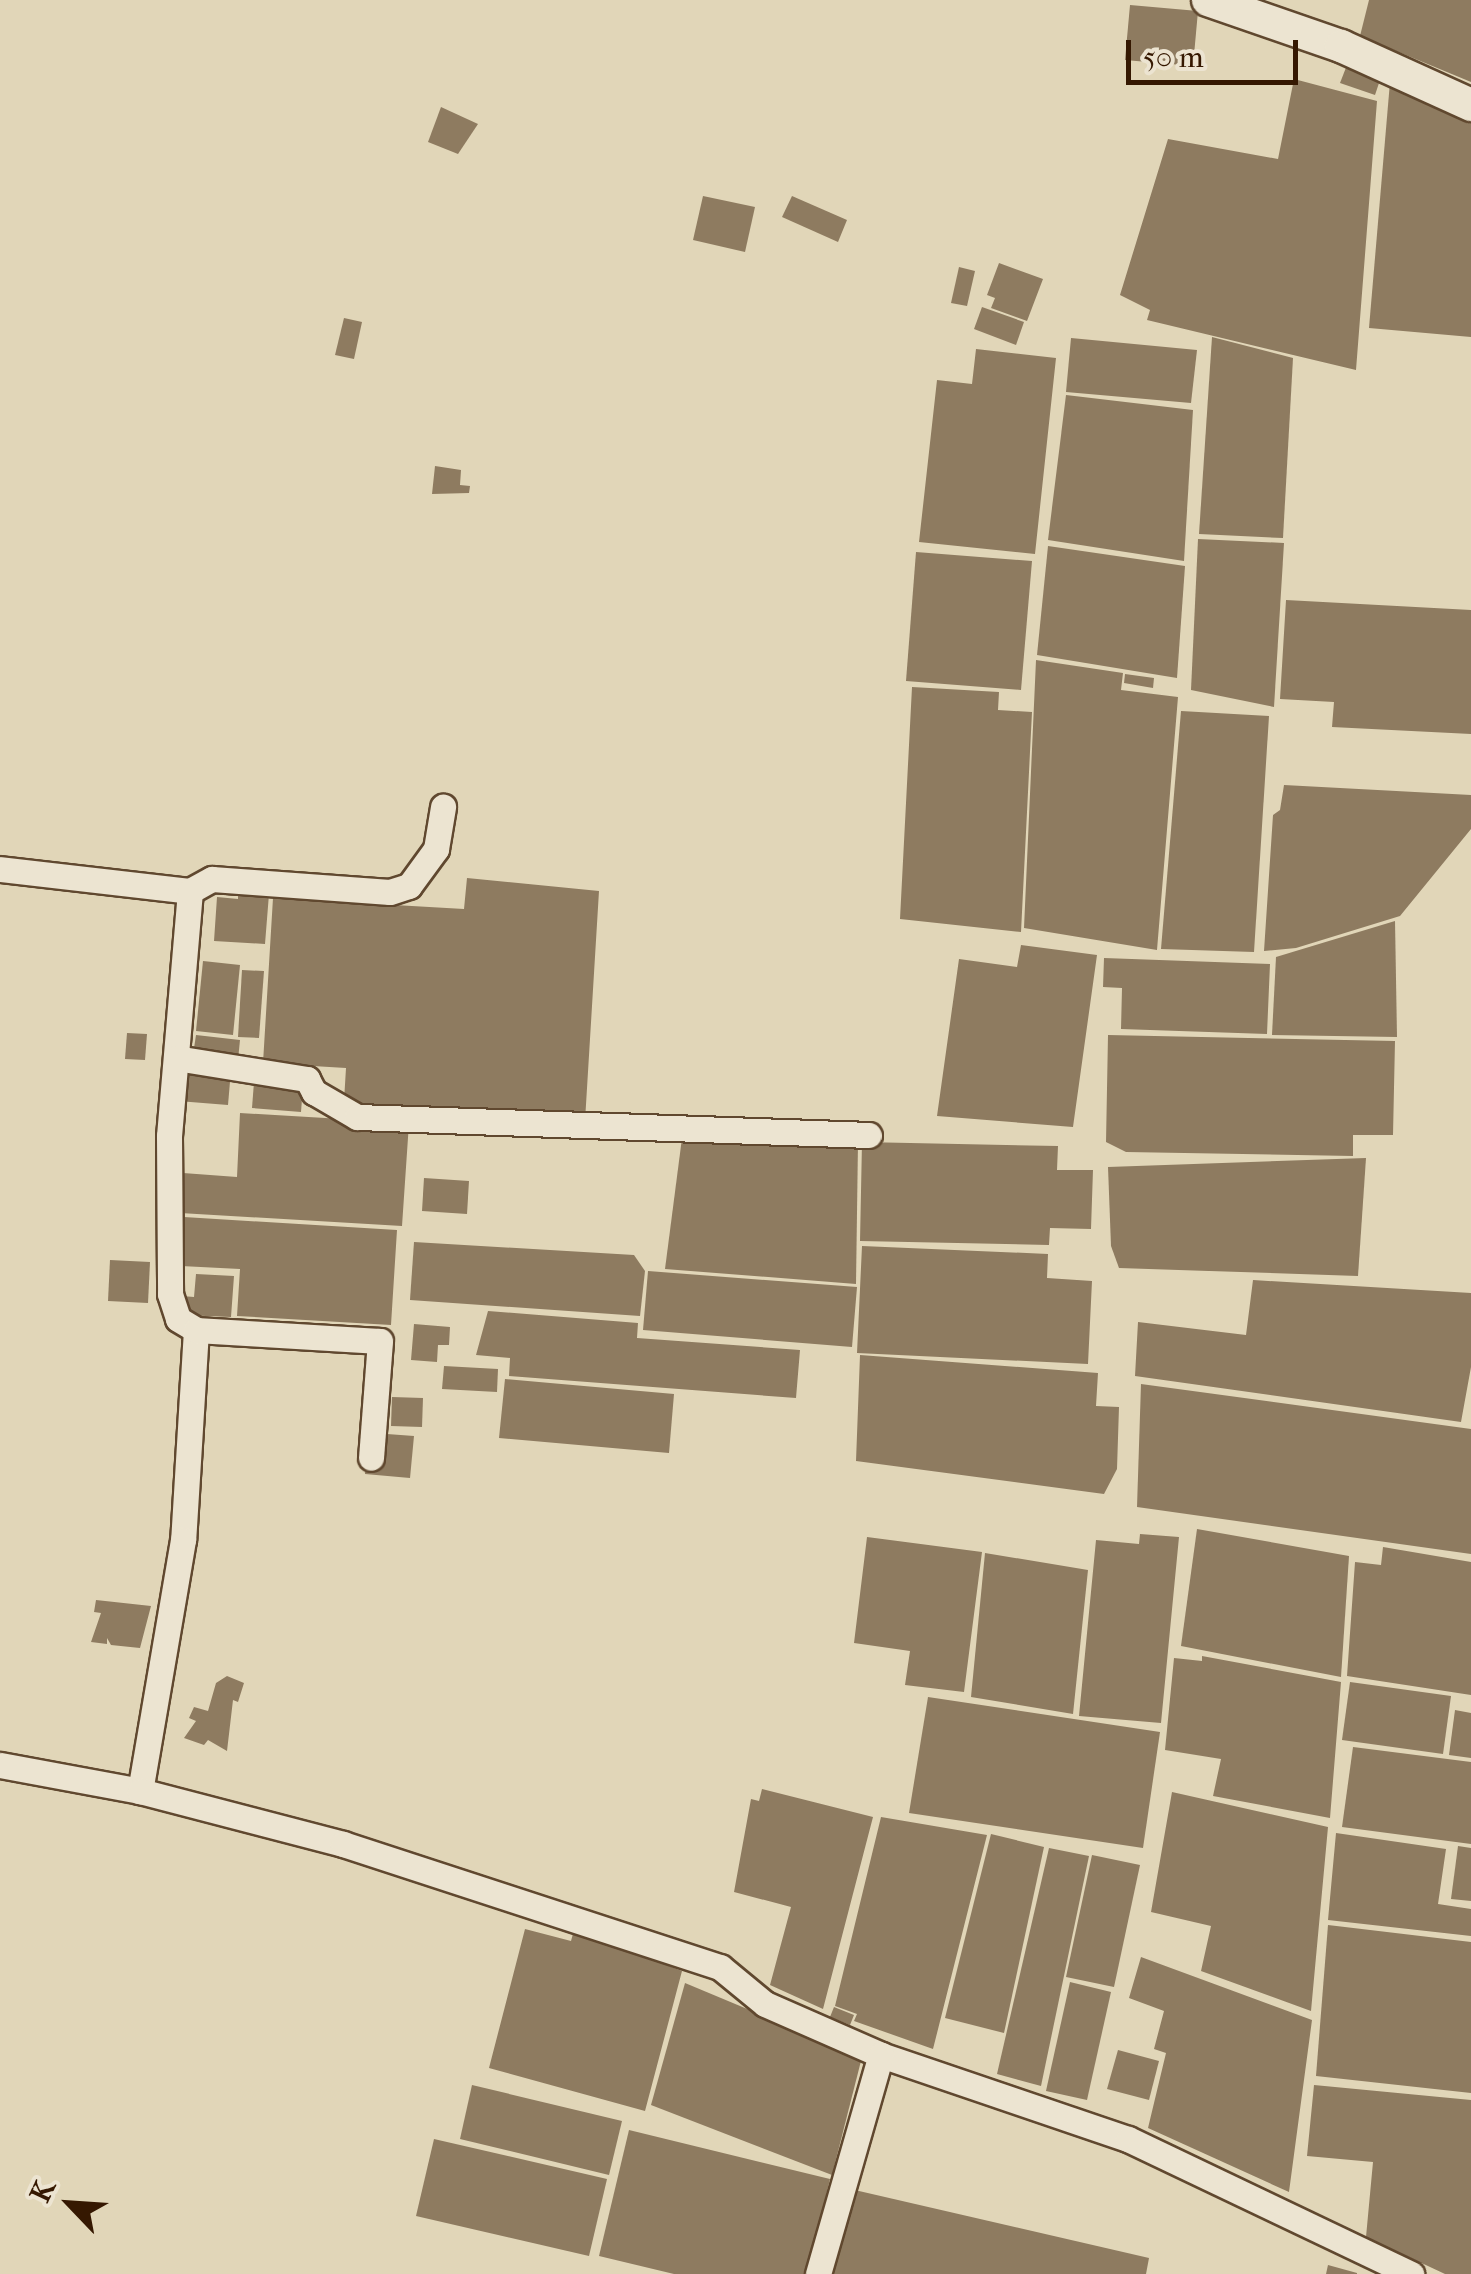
<!DOCTYPE html>
<html>
<head>
<meta charset="utf-8">
<style>
  body { margin:0 }
  #map { position:relative; width:1471px; height:2274px; overflow:hidden; background:#e1d6b8; font-family:"IM FELL French Canon",serif }
  div>[style] { position:absolute }
  .building>* { inset:0; background:#8e7b60 }
  .roads { filter:drop-shadow(2px 0 #60482f) drop-shadow(-2px 0 #60482f) drop-shadow(0 2px #60482f) drop-shadow(0 -2px #60482f) }
  .minor>* { height:25px; margin:-12.5px; padding:0 12.5px; transform-origin:12.5px; border-radius:12.5px; background:#ece4d1 }
  .tertiary>* { height:32px; margin:-16px; padding:0 16px; transform-origin:16px; border-radius:16px; background:#ece4d1 }
  span { translate:-50% -50%; white-space:nowrap; text-align:center; line-height:1.15; -webkit-text-stroke:9px #ece4d1; paint-order:stroke }
  .north { position:absolute; left:20px; top:2154px; width:100px; height:100px; -webkit-text-stroke:8px #ece4d1; paint-order:stroke; rotate:295deg; font-size:28px; font-weight:700; line-height:40px; text-align:center; color:#351801 }
  .north::after { content:''; display:block; margin:auto; width:35px; height:45px; background:#351801; clip-path:polygon(50% 0,100% 100%,50% 72%,0 100%) }
  .scale { position:absolute; left:1126px; top:40px; width:172px; height:45px; box-sizing:border-box; border:5px solid #351801; border-top:0; padding-left:12px; font-size:30px; line-height:35px; white-space:nowrap; color:#351801; -webkit-text-stroke:8px #ece4d1; paint-order:stroke }
</style>
</head>
<body>
<div id="map">
  <div class="building">
    <div style="clip-path:polygon(1369px 0,1471px 0,1471px 82px,1360px 36px)"></div>
    <div style="clip-path:polygon(1130px 5px,1198px 11px,1193px 66px,1125px 60px)"></div>
    <div style="clip-path:polygon(1347px 65px,1381px 77px,1375px 95px,1340px 83px)"></div>
    <div style="clip-path:polygon(1294px 79px,1377px 101px,1356px 370px,1147px 320px,1150px 310px,1120px 295px,1168px 139px,1278px 159px)"></div>
    <div style="clip-path:polygon(1390px 82px,1471px 119px,1471px 337px,1369px 328px)"></div>
    <div style="clip-path:polygon(441px 107px,478px 124px,458px 154px,428px 142px)"></div>
    <div style="clip-path:polygon(703px 196px,755px 207px,745px 252px,693px 240px)"></div>
    <div style="clip-path:polygon(792px 196px,847px 220px,838px 242px,782px 217px)"></div>
    <div style="clip-path:polygon(999px 263px,1043px 279px,1027px 321px,991px 308px,995px 298px,987px 295px)"></div>
    <div style="clip-path:polygon(959px 267px,975px 271px,967px 306px,951px 303px)"></div>
    <div style="clip-path:polygon(982px 307px,1024px 322px,1016px 345px,974px 329px)"></div>
    <div style="clip-path:polygon(344px 318px,362px 322px,354px 359px,335px 355px)"></div>
    <div style="clip-path:polygon(1212px 337px,1293px 358px,1283px 538px,1199px 534px)"></div>
    <div style="clip-path:polygon(1071px 338px,1197px 350px,1191px 403px,1066px 392px)"></div>
    <div style="clip-path:polygon(976px 349px,1056px 358px,1035px 554px,919px 542px,937px 380px,972px 384px)"></div>
    <div style="clip-path:polygon(1066px 395px,1193px 410px,1184px 561px,1048px 540px)"></div>
    <div style="clip-path:polygon(435px 466px,461px 470px,460px 485px,470px 486px,469px 493px,432px 494px)"></div>
    <div style="clip-path:polygon(1198px 539px,1284px 543px,1274px 707px,1191px 690px)"></div>
    <div style="clip-path:polygon(1048px 546px,1185px 566px,1177px 678px,1037px 655px)"></div>
    <div style="clip-path:polygon(916px 552px,1032px 561px,1021px 690px,906px 681px)"></div>
    <div style="clip-path:polygon(1286px 600px,1471px 610px,1471px 734px,1332px 727px,1334px 702px,1280px 699px)"></div>
    <div style="clip-path:polygon(1036px 660px,1123px 673px,1121px 690px,1178px 697px,1157px 950px,1024px 928px)"></div>
    <div style="clip-path:polygon(1125px 674px,1154px 678px,1153px 688px,1124px 683px)"></div>
    <div style="clip-path:polygon(912px 687px,999px 692px,998px 710px,1032px 712px,1021px 932px,900px 919px)"></div>
    <div style="clip-path:polygon(1181px 711px,1269px 716px,1254px 952px,1161px 949px)"></div>
    <div style="clip-path:polygon(1284px 785px,1471px 795px,1471px 829px,1400px 916px,1296px 948px,1264px 951px,1273px 815px,1280px 810px)"></div>
    <div style="clip-path:polygon(467px 878px,599px 891px,585px 1121px,359px 1108px,344px 1101px,346px 1068px,263px 1063px,273px 898px,464px 909px)"></div>
    <div style="clip-path:polygon(238px 891px,269px 894px,265px 944px,214px 941px,217px 897px,238px 899px)"></div>
    <div style="clip-path:polygon(1395px 921px,1397px 1037px,1272px 1035px,1276px 957px)"></div>
    <div style="clip-path:polygon(1021px 945px,1097px 955px,1073px 1127px,937px 1116px,959px 959px,1017px 967px)"></div>
    <div style="clip-path:polygon(1104px 958px,1270px 964px,1267px 1034px,1121px 1029px,1122px 988px,1103px 987px)"></div>
    <div style="clip-path:polygon(203px 961px,240px 965px,233px 1035px,196px 1031px)"></div>
    <div style="clip-path:polygon(242px 970px,264px 971px,259px 1038px,238px 1037px)"></div>
    <div style="clip-path:polygon(127px 1033px,147px 1034px,145px 1060px,125px 1059px)"></div>
    <div style="clip-path:polygon(196px 1035px,240px 1040px,238px 1060px,193px 1055px)"></div>
    <div style="clip-path:polygon(1108px 1035px,1395px 1041px,1393px 1135px,1353px 1135px,1353px 1156px,1126px 1152px,1106px 1142px)"></div>
    <div style="clip-path:polygon(180px 1066px,231px 1070px,228px 1105px,178px 1101px)"></div>
    <div style="clip-path:polygon(254px 1082px,303px 1086px,301px 1112px,252px 1108px)"></div>
    <div style="clip-path:polygon(240px 1113px,409px 1123px,402px 1226px,180px 1213px,183px 1173px,237px 1177px)"></div>
    <div style="clip-path:polygon(682px 1138px,858px 1142px,856px 1284px,665px 1269px)"></div>
    <div style="clip-path:polygon(862px 1142px,1058px 1146px,1057px 1170px,1093px 1170px,1091px 1229px,1050px 1228px,1049px 1245px,860px 1241px)"></div>
    <div style="clip-path:polygon(1366px 1158px,1358px 1276px,1119px 1268px,1111px 1246px,1108px 1167px)"></div>
    <div style="clip-path:polygon(424px 1178px,469px 1181px,467px 1214px,422px 1211px)"></div>
    <div style="clip-path:polygon(184px 1217px,397px 1230px,391px 1325px,237px 1316px,240px 1269px,181px 1266px)"></div>
    <div style="clip-path:polygon(414px 1242px,634px 1255px,645px 1271px,640px 1316px,410px 1300px)"></div>
    <div style="clip-path:polygon(862px 1246px,1048px 1254px,1047px 1278px,1092px 1281px,1088px 1364px,857px 1353px)"></div>
    <div style="clip-path:polygon(110px 1260px,150px 1262px,148px 1303px,108px 1301px)"></div>
    <div style="clip-path:polygon(648px 1271px,857px 1287px,852px 1347px,643px 1330px)"></div>
    <div style="clip-path:polygon(196px 1274px,234px 1276px,231px 1317px,181px 1315px,182px 1296px,194px 1297px)"></div>
    <div style="clip-path:polygon(1253px 1280px,1471px 1293px,1471px 1367px,1461px 1422px,1135px 1376px,1138px 1322px,1246px 1335px)"></div>
    <div style="clip-path:polygon(488px 1311px,638px 1323px,637px 1338px,800px 1350px,796px 1398px,509px 1376px,510px 1358px,476px 1355px)"></div>
    <div style="clip-path:polygon(414px 1324px,450px 1327px,449px 1345px,438px 1345px,437px 1362px,411px 1360px)"></div>
    <div style="clip-path:polygon(860px 1355px,1098px 1373px,1096px 1406px,1119px 1407px,1117px 1469px,1104px 1494px,856px 1461px)"></div>
    <div style="clip-path:polygon(444px 1366px,498px 1369px,497px 1392px,442px 1389px)"></div>
    <div style="clip-path:polygon(505px 1379px,674px 1394px,669px 1453px,499px 1438px)"></div>
    <div style="clip-path:polygon(1141px 1384px,1471px 1429px,1471px 1554px,1137px 1507px)"></div>
    <div style="clip-path:polygon(392px 1397px,423px 1398px,422px 1427px,391px 1426px)"></div>
    <div style="clip-path:polygon(387px 1434px,414px 1436px,410px 1478px,365px 1474px,366px 1460px)"></div>
    <div style="clip-path:polygon(1197px 1529px,1349px 1556px,1341px 1677px,1181px 1646px)"></div>
    <div style="clip-path:polygon(1140px 1534px,1179px 1537px,1161px 1723px,1079px 1716px,1096px 1540px,1139px 1544px)"></div>
    <div style="clip-path:polygon(867px 1537px,982px 1552px,964px 1692px,905px 1685px,910px 1651px,854px 1643px)"></div>
    <div style="clip-path:polygon(1383px 1547px,1471px 1562px,1471px 1695px,1347px 1676px,1355px 1562px,1381px 1565px)"></div>
    <div style="clip-path:polygon(985px 1553px,1088px 1570px,1073px 1714px,971px 1697px)"></div>
    <div style="clip-path:polygon(96px 1600px,151px 1606px,140px 1648px,111px 1645px,107px 1638px,107px 1644px,91px 1642px,101px 1613px,94px 1612px)"></div>
    <div style="clip-path:polygon(1202px 1656px,1341px 1682px,1330px 1818px,1213px 1796px,1221px 1759px,1165px 1750px,1174px 1658px,1202px 1661px)"></div>
    <div style="clip-path:polygon(227px 1676px,244px 1683px,238px 1702px,233px 1700px,227px 1751px,208px 1740px,204px 1745px,184px 1738px,196px 1721px,189px 1718px,194px 1707px,208px 1711px,216px 1683px)"></div>
    <div style="clip-path:polygon(1350px 1682px,1451px 1696px,1443px 1754px,1342px 1740px)"></div>
    <div style="clip-path:polygon(928px 1697px,1160px 1732px,1143px 1848px,909px 1813px)"></div>
    <div style="clip-path:polygon(1455px 1710px,1471px 1713px,1471px 1758px,1449px 1755px)"></div>
    <div style="clip-path:polygon(1353px 1747px,1471px 1762px,1471px 1844px,1342px 1827px)"></div>
    <div style="clip-path:polygon(762px 1789px,873px 1817px,823px 2009px,770px 1985px,791px 1907px,734px 1892px,751px 1799px,759px 1801px)"></div>
    <div style="clip-path:polygon(1172px 1792px,1328px 1827px,1311px 2011px,1201px 1971px,1211px 1926px,1151px 1912px)"></div>
    <div style="clip-path:polygon(881px 1817px,987px 1835px,933px 2049px,854px 2021px,857px 2014px,835px 2006px)"></div>
    <div style="clip-path:polygon(1336px 1833px,1446px 1849px,1438px 1904px,1471px 1909px,1471px 1936px,1328px 1920px)"></div>
    <div style="clip-path:polygon(991px 1834px,1044px 1847px,1004px 2033px,945px 2018px)"></div>
    <div style="clip-path:polygon(1458px 1846px,1471px 1848px,1471px 1901px,1451px 1899px)"></div>
    <div style="clip-path:polygon(1049px 1848px,1089px 1856px,1041px 2086px,997px 2074px)"></div>
    <div style="clip-path:polygon(1092px 1855px,1140px 1865px,1114px 1987px,1066px 1977px)"></div>
    <div style="clip-path:polygon(1328px 1925px,1471px 1942px,1471px 2093px,1316px 2076px)"></div>
    <div style="clip-path:polygon(525px 1929px,571px 1941px,574px 1930px,682px 1971px,645px 2111px,489px 2068px)"></div>
    <div style="clip-path:polygon(1141px 1957px,1312px 2020px,1289px 2192px,1148px 2128px,1166px 2053px,1154px 2049px,1164px 2011px,1129px 1998px)"></div>
    <div style="clip-path:polygon(1070px 1982px,1111px 1992px,1087px 2100px,1046px 2091px)"></div>
    <div style="clip-path:polygon(685px 1983px,862px 2057px,832px 2175px,651px 2105px)"></div>
    <div style="clip-path:polygon(834px 2007px,854px 2015px,850px 2025px,830px 2017px)"></div>
    <div style="clip-path:polygon(1118px 2050px,1159px 2061px,1149px 2100px,1107px 2089px)"></div>
    <div style="clip-path:polygon(472px 2085px,622px 2121px,609px 2175px,460px 2139px)"></div>
    <div style="clip-path:polygon(1314px 2085px,1471px 2100px,1471px 2274px,1445px 2274px,1366px 2237px,1373px 2162px,1307px 2156px)"></div>
    <div style="clip-path:polygon(629px 2130px,830px 2179px,807px 2274px,674px 2274px,599px 2256px)"></div>
    <div style="clip-path:polygon(434px 2139px,607px 2179px,589px 2256px,416px 2216px)"></div>
    <div style="clip-path:polygon(846px 2188px,1149px 2258px,1146px 2274px,826px 2274px)"></div>
    <div style="clip-path:polygon(1328px 2265px,1357px 2273px,1357px 2274px,1326px 2274px)"></div>
  </div>
  <div class="roads">
    <div class="minor">
      <div style="left:0;top:869px;width:191px;rotate:6.6deg"></div>
      <div style="left:190px;top:891px;width:246px;rotate:94.9deg"></div>
      <div style="left:169px;top:1136px;width:158px;rotate:89.6deg"></div>
      <div style="left:170px;top:1294px;width:26px;rotate:72deg"></div>
      <div style="left:178px;top:1319px;width:21px;rotate:31deg"></div>
      <div style="left:196px;top:1330px;width:210px;rotate:93.5deg"></div>
      <div style="left:183px;top:1540px;width:255px;rotate:99.7deg"></div>
      <div style="left:190px;top:891px;width:25px;rotate:-29deg"></div>
      <div style="left:212px;top:879px;width:178px;rotate:4.2deg"></div>
      <div style="left:390px;top:892px;width:20px;rotate:-18deg"></div>
      <div style="left:409px;top:886px;width:46px;rotate:-53.9deg"></div>
      <div style="left:436px;top:849px;width:43px;rotate:-80.5deg"></div>
      <div style="left:176px;top:1058px;width:133px;rotate:9.1deg"></div>
      <div style="left:307px;top:1079px;width:15px;rotate:62deg"></div>
      <div style="left:314px;top:1092px;width:50px;rotate:30.2deg"></div>
      <div style="left:357px;top:1117px;width:512px;rotate:2.01deg"></div>
      <div style="left:196px;top:1330px;width:184px;rotate:3.4deg"></div>
      <div style="left:380px;top:1341px;width:117px;rotate:94.4deg"></div>
      <div style="left:0;top:1765px;width:142px;rotate:10.5deg"></div>
      <div style="left:140px;top:1791px;width:210px;rotate:14.6deg"></div>
      <div style="left:343px;top:1844px;width:397px;rotate:18.1deg"></div>
      <div style="left:720px;top:1967px;width:58px;rotate:39.4deg"></div>
      <div style="left:765px;top:2004px;width:127px;rotate:23.7deg"></div>
      <div style="left:881px;top:2055px;width:261px;rotate:18.8deg"></div>
      <div style="left:1128px;top:2139px;width:314px;rotate:25.5deg"></div>
      <div style="left:818px;top:2274px;width:228px;rotate:-74deg"></div>
    </div>
    <div class="tertiary">
      <div style="left:1208px;top:0;width:141px;rotate:19.1deg"></div>
      <div style="left:1341px;top:46px;width:143px;rotate:24.4deg"></div>
    </div>
  </div>
  <div class="north">K</div>
  <div class="scale">50 m</div>
</div>
</body>
</html>
